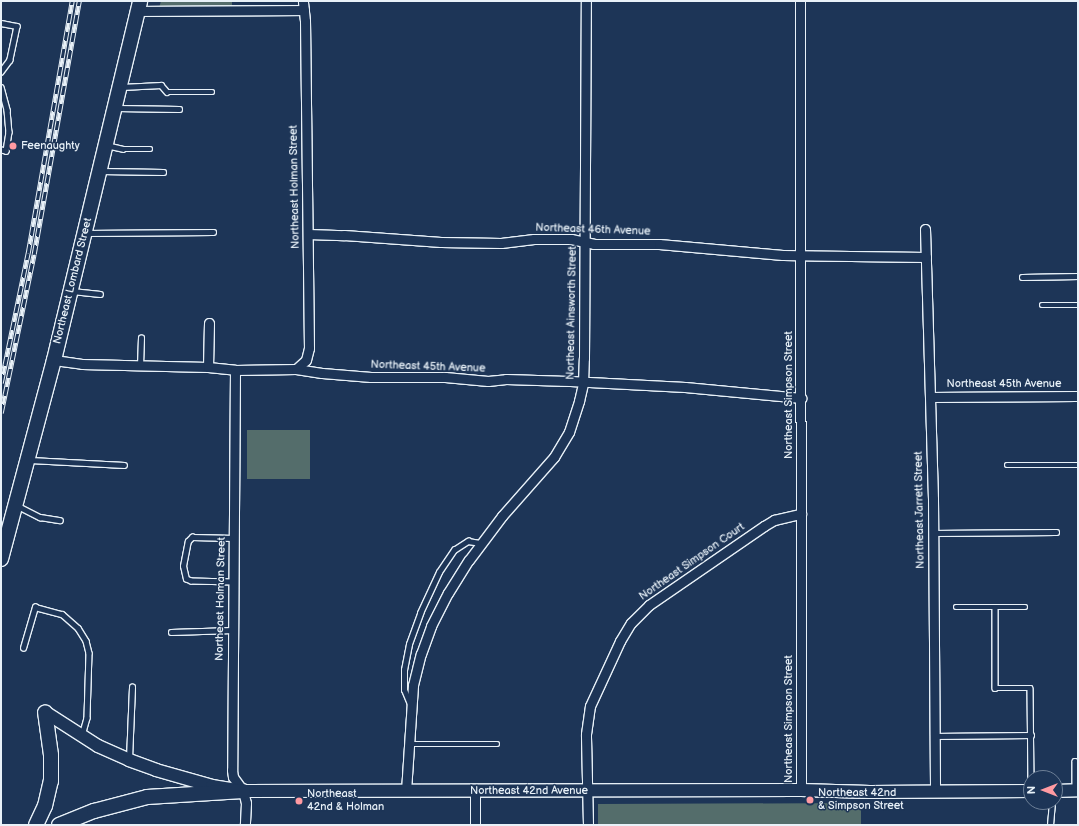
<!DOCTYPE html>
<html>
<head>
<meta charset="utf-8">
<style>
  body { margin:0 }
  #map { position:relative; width:1079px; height:826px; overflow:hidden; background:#1d3557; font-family:"Balsamiq Sans",sans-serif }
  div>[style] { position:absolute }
  .green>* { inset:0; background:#546d6b }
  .roads { filter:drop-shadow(1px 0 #e8f1f8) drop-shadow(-1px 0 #e8f1f8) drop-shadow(0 1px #e8f1f8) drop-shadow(0 -1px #e8f1f8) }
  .lane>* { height:4.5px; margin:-2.25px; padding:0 2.25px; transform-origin:2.25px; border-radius:2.25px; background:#1d3557 }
  .street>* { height:9px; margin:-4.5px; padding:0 4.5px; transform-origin:4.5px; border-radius:4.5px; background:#1d3557 }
  .secondary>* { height:12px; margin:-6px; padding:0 6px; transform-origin:6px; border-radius:6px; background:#1d3557 }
  .primary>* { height:14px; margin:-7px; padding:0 7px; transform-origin:7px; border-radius:7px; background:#1d3557 }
  .rail>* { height:4.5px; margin-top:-2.25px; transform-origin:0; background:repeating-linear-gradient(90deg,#1d3557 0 9px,#e8f1f8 0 18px); box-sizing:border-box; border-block:1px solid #e8f1f8 }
  .dots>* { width:11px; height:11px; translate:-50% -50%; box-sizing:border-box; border:2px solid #1d3557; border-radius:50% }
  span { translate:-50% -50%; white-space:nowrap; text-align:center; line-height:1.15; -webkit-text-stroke:3px #1d3557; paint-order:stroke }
  .poi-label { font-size:11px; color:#e8f1f8 }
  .left { translate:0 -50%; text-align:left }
  .street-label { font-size:11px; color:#e8f1f8 }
  .frame { position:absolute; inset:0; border:2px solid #e8f1f8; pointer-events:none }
  .north { position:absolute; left:1023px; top:770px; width:40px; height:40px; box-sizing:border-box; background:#1d3557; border:1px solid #6e8097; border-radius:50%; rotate:270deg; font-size:11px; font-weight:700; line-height:16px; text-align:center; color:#e8f1f8 }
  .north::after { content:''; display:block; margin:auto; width:14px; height:18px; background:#ff9aa2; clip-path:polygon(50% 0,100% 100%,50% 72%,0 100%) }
</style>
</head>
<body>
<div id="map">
  <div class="green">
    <div style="clip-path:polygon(161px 1px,232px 1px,232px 7px,159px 8px)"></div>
    <div style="clip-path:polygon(247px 430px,310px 430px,310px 479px,247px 479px)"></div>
    <div style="clip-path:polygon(861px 803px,861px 825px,598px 825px,598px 804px)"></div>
  </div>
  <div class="roads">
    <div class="lane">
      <div style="left:1px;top:23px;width:16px;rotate:11deg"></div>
      <div style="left:17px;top:26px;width:35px;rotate:102deg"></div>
      <div style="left:10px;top:60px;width:15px;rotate:127deg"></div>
      <div style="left:1px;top:87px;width:24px;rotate:75deg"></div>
      <div style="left:7px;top:110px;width:22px;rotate:85deg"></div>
      <div style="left:9px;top:132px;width:19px;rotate:99deg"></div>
      <div style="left:6px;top:151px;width:5px;rotate:-169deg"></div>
      <div style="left:121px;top:87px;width:40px;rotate:-2.9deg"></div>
      <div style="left:161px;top:85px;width:9px;rotate:49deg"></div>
      <div style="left:167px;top:92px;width:45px"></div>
      <div style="left:117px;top:108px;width:62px;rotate:0.9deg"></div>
      <div style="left:106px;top:145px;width:17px;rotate:13deg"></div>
      <div style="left:123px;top:149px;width:27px"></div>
      <div style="left:101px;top:171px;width:62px;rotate:0.9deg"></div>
      <div style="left:86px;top:233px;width:127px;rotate:-0.5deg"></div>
      <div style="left:1022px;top:277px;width:56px;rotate:-1deg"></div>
      <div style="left:72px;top:291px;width:28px;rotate:6deg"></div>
      <div style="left:1042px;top:305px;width:36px"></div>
      <div style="left:140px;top:366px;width:28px;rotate:-88deg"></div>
      <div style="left:30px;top:460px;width:94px;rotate:3deg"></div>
      <div style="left:1007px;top:465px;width:71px"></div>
      <div style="left:16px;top:505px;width:27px;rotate:27deg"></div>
      <div style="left:40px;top:517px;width:20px;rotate:9deg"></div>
      <div style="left:933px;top:533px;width:123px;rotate:-0.5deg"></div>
      <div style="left:233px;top:582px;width:42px;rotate:-178.6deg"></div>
      <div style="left:191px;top:581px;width:5px;rotate:-158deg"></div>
      <div style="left:186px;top:579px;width:13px;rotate:-103deg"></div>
      <div style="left:183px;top:566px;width:25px;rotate:-79deg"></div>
      <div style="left:188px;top:541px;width:6px;rotate:-45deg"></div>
      <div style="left:192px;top:537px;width:42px;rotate:1.4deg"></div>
      <div style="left:956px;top:607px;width:69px"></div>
      <div style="left:995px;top:608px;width:80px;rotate:90deg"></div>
      <div style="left:995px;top:688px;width:35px"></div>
      <div style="left:1030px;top:688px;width:90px;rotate:89.4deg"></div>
      <div style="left:171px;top:632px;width:62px;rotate:-1.8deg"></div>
      <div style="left:23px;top:648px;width:43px;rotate:-73.7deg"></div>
      <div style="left:35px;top:607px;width:28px;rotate:15deg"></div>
      <div style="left:62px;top:614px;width:21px;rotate:41deg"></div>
      <div style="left:78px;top:628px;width:15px;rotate:58deg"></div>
      <div style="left:86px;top:641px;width:12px;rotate:76deg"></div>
      <div style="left:89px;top:653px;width:65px;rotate:91.8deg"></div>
      <div style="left:87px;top:718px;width:18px;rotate:106deg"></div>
      <div style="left:410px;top:704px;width:15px;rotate:-113deg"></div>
      <div style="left:404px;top:690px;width:20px;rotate:-90deg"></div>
      <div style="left:404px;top:670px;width:26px;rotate:-79deg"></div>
      <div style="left:409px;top:644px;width:33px;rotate:-70deg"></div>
      <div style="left:420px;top:613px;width:45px;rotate:-65.1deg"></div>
      <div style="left:439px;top:572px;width:27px;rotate:-56deg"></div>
      <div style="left:454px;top:550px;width:17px;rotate:-33deg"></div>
      <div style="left:468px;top:541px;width:13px;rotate:9deg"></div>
      <div style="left:934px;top:736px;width:97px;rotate:-0.6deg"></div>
      <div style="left:409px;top:744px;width:88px"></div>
      <div style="left:129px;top:759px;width:72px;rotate:-87.6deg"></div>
      <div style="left:1075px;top:761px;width:29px;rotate:90deg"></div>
      <div style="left:1050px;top:825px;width:23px;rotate:-85deg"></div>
    </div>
    <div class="street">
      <div style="left:800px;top:1px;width:789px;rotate:89.93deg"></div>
      <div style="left:138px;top:11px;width:166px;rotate:-0.3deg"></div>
      <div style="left:925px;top:229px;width:270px;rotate:88.3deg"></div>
      <div style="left:933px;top:499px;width:293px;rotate:89.6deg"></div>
      <div style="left:308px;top:234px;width:36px;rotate:2deg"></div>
      <div style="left:344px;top:235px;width:97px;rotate:4.1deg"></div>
      <div style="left:441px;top:242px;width:60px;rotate:1deg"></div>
      <div style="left:501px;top:243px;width:33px;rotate:-7deg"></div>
      <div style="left:534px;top:239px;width:37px"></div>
      <div style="left:571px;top:239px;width:24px;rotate:12deg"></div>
      <div style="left:594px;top:244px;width:65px"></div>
      <div style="left:659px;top:244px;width:124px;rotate:5.1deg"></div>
      <div style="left:783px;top:255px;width:143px;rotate:0.8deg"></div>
      <div style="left:54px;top:360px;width:28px;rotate:8deg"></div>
      <div style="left:82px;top:364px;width:126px;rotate:1.4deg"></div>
      <div style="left:208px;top:367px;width:27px;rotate:6deg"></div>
      <div style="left:235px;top:370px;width:61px;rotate:-0.9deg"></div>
      <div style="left:296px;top:369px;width:26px;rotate:9deg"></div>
      <div style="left:322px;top:373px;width:49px;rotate:4.7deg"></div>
      <div style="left:371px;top:377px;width:74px"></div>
      <div style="left:445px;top:377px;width:43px;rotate:5.3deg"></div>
      <div style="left:488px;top:381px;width:18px;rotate:-6deg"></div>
      <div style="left:506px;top:379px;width:64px;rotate:1.8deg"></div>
      <div style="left:570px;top:381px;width:115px;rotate:3deg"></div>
      <div style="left:685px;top:387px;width:117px;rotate:5.4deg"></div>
      <div style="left:208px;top:367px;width:44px;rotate:-88.7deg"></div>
      <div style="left:296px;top:369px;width:13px;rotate:-42deg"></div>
      <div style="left:306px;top:360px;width:12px;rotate:-76deg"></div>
      <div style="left:309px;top:348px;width:327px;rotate:-90.7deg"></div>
      <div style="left:305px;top:21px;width:20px;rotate:-96deg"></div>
      <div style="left:235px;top:370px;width:400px;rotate:90.4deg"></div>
      <div style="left:232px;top:770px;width:7px;rotate:82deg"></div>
      <div style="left:233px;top:777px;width:17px;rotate:54deg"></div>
      <div style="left:243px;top:791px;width:12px;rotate:76deg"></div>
      <div style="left:246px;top:803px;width:22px;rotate:93deg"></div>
      <div style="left:930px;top:397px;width:148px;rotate:-0.4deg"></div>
      <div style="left:406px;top:791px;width:106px;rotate:-86.2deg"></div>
      <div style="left:413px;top:685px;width:32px;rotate:-76deg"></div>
      <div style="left:421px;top:654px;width:30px;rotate:-70deg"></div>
      <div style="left:431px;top:626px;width:37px;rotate:-63deg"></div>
      <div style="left:448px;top:593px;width:39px;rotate:-58deg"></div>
      <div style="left:469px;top:560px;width:55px;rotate:-53.1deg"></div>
      <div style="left:502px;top:516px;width:79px;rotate:-48.6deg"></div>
      <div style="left:554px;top:457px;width:29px;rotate:-59deg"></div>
      <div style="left:569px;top:432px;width:33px;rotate:-72deg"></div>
      <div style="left:579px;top:401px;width:18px;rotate:-77deg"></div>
      <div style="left:583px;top:383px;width:25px;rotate:-88deg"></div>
      <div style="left:584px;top:358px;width:357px;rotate:-89.7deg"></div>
      <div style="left:475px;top:791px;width:34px;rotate:90deg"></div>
      <div style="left:588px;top:825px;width:91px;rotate:-91.3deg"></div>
      <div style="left:586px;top:734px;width:28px;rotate:-82deg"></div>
      <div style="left:590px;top:706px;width:72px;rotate:-65.2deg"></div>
      <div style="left:620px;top:641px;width:21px;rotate:-59deg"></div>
      <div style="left:631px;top:623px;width:25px;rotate:-45deg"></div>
      <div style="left:649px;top:605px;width:140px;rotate:-34.5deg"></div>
      <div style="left:764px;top:526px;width:12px;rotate:-31deg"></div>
      <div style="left:774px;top:520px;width:28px;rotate:-13deg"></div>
    </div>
    <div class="secondary">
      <div style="left:45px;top:712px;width:63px;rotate:32.7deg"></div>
      <div style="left:98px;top:746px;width:34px;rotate:24deg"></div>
      <div style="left:129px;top:760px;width:29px;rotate:20deg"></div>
      <div style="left:156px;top:770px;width:58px;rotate:15.9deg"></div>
      <div style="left:212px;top:786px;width:31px;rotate:9deg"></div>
      <div style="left:243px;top:791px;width:558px;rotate:-0.1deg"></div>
      <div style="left:801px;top:790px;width:69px;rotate:1.7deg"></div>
      <div style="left:870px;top:792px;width:161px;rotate:-0.4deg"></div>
      <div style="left:1055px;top:791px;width:23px;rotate:-2deg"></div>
    </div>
    <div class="primary">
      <div style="left:1px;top:559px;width:206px;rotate:-75.1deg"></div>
      <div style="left:54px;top:360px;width:369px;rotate:-76.5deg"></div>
      <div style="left:36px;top:825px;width:21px;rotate:-65deg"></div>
      <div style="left:45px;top:806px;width:26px;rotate:-77deg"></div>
      <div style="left:51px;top:781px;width:26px;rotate:-90deg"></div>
      <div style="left:51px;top:755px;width:43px;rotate:-97.9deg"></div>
      <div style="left:59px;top:825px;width:38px;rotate:-22deg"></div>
      <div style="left:94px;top:811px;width:55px;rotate:-14.8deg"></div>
      <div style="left:147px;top:797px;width:96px;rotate:-3.6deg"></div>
    </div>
  </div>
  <div class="rail">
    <div style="left:1px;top:383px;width:133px;rotate:-78.3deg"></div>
    <div style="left:28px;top:253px;width:256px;rotate:-80.1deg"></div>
    <div style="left:1px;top:413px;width:162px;rotate:-78.3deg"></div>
    <div style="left:34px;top:254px;width:257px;rotate:-79.9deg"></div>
  </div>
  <div class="dots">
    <div style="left:13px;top:146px;background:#ff9aa2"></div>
    <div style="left:810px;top:800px;background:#ff9aa2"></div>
    <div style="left:299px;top:801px;background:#ff9aa2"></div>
  </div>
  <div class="poi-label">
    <span class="left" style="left:21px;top:146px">Feenaughty</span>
    <span class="left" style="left:818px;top:800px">Northeast 42nd<br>&amp; Simpson Street</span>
    <span class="left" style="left:307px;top:801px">Northeast<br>42nd &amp; Holman</span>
  </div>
  <div class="street-label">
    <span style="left:295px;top:187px;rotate:-91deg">Northeast Holman Street</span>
    <span style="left:593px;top:230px;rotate:2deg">Northeast 46th Avenue</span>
    <span style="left:73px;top:281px;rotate:-76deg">Northeast Lombard Street</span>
    <span style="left:572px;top:313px;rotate:-89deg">Northeast Ainsworth Street</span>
    <span style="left:428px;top:367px;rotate:2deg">Northeast 45th Avenue</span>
    <span style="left:1004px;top:384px">Northeast 45th Avenue</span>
    <span style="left:789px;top:395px;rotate:-90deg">Northeast Simpson Street</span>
    <span style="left:920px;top:510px;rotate:-91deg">Northeast Jarrett Street</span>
    <span style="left:692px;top:562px;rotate:-35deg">Northeast Simpson Court</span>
    <span style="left:221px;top:599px;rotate:-89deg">Northeast Holman Street</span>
    <span style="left:789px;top:719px;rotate:-90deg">Northeast Simpson Street</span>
    <span style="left:529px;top:791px">Northeast 42nd Avenue</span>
  </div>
  <div class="frame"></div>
  <div class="north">N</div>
</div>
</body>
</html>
